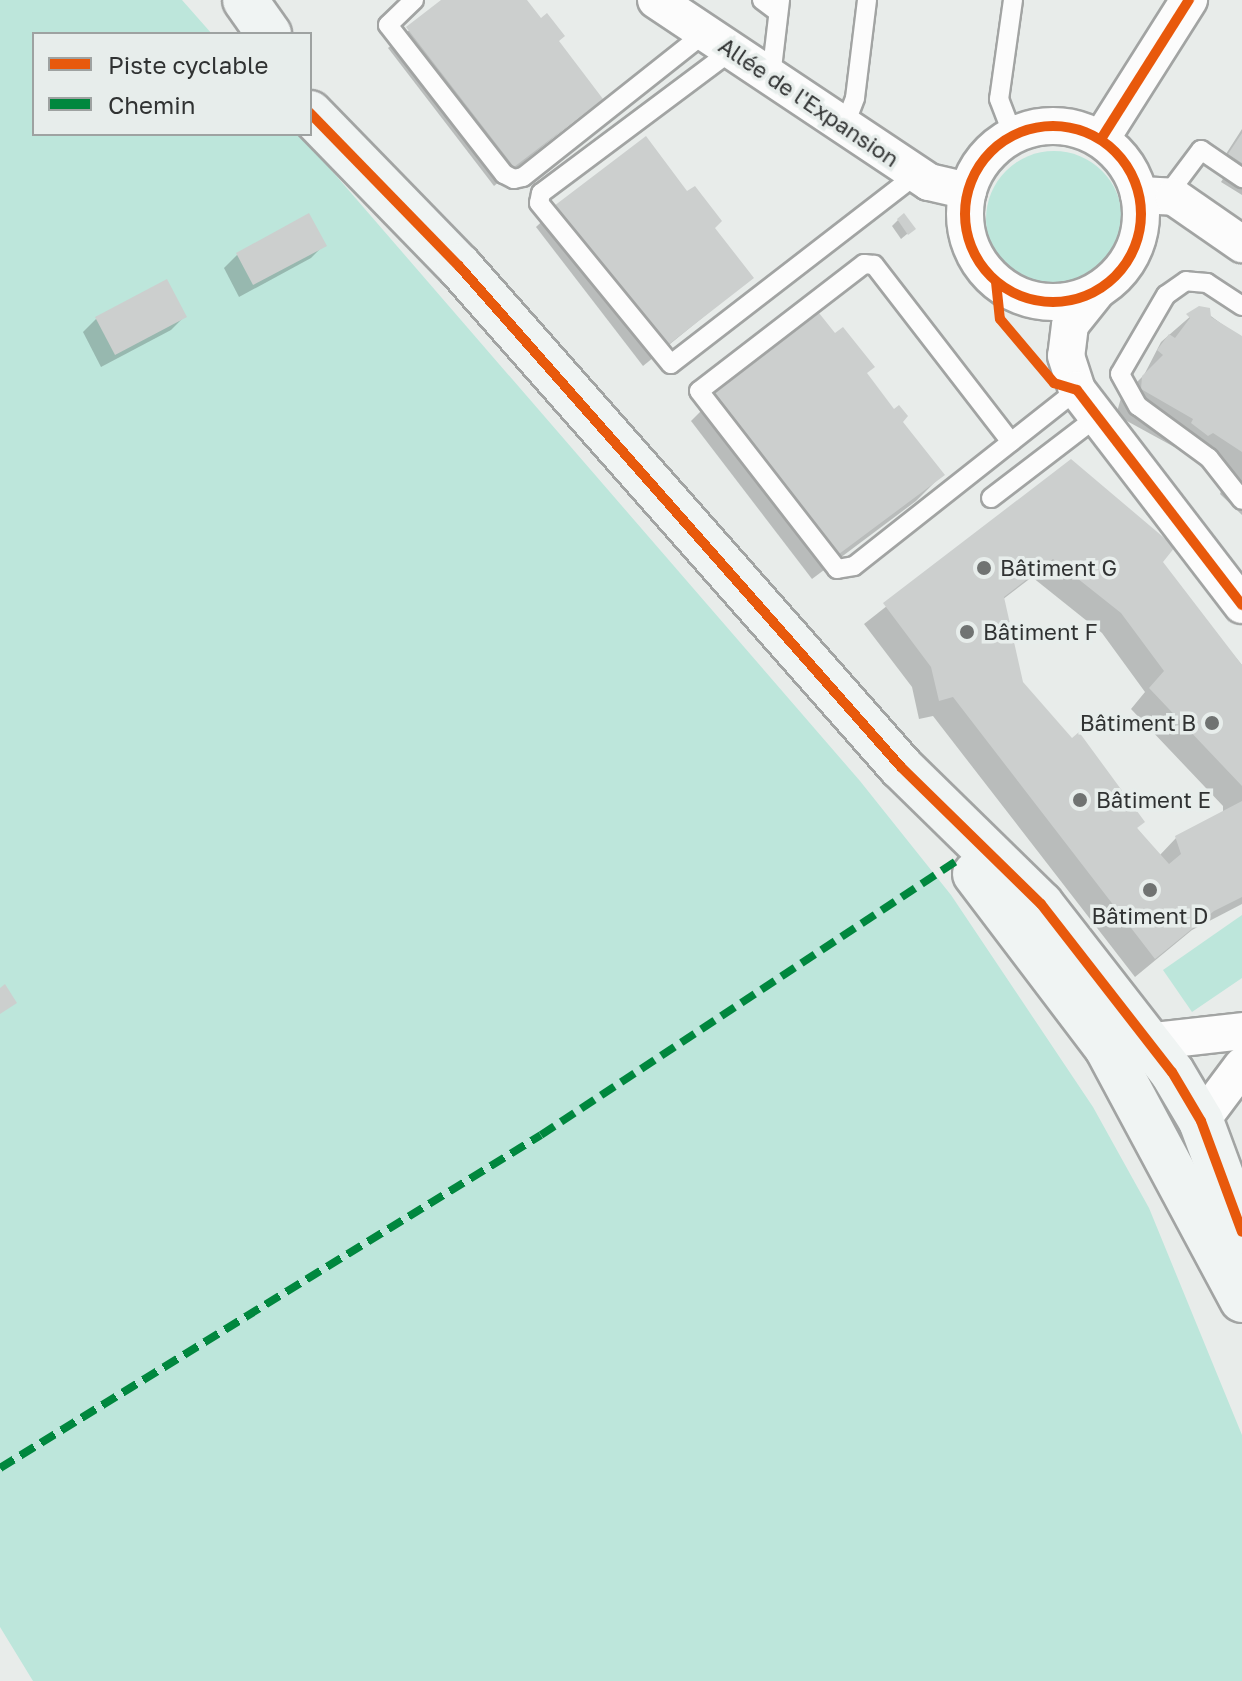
<!DOCTYPE html>
<html>
<head>
<meta charset="utf-8">
<style>
  body { margin:0 }
  #map { position:relative; width:1242px; height:1681px; overflow:hidden; background:#e8ecea; font-family:"Golos Text",sans-serif }
  div>[style] { position:absolute }
  .green>* { inset:0; background:#bde6db }
  .round { border-radius:50% }
  .shadow>* { inset:0; background:#0003 }
  .building>* { inset:0; background:#cccfce }
  .roads { filter:drop-shadow(2px 0 #a2a4a3) drop-shadow(-2px 0 #a2a4a3) drop-shadow(0 2px #a2a4a3) drop-shadow(0 -2px #a2a4a3) }
  .lane>* { height:18px; margin:-9px; padding:0 9px; transform-origin:9px; border-radius:9px; background:#fcfcfc }
  .street>* { height:36px; margin:-18px; padding:0 18px; transform-origin:18px; border-radius:18px; background:#fcfcfc }
  .street>.ring { margin:-18px; padding:0; box-sizing:content-box; background:none; border:36px solid #fcfcfc; border-radius:50% }
  .secondary>* { height:44px; margin:-22px; padding:0 22px; transform-origin:22px; border-radius:22px; background:#f0f4f3 }
  .quiet>* { height:8px; margin-top:-4px; transform-origin:0; background:repeating-linear-gradient(90deg,#00873e 0 16px,transparent 0 24px) }
  .cycleway>* { height:10px; margin:-5px; padding:0 5px; transform-origin:5px; border-radius:5px; background:#e8590c }
  .cycleway>.ring { margin:-5px; padding:0; box-sizing:content-box; background:none; border:10px solid #e8590c; border-radius:50% }
  .dots>* { width:22px; height:22px; translate:-50% -50%; box-sizing:border-box; border:4px solid #e7edeb; border-radius:50% }
  span { translate:-50% -50%; white-space:nowrap; text-align:center; line-height:1.15; -webkit-text-stroke:7px #e7edeb; paint-order:stroke }
  .street-label { font-size:22px; color:#303232 }
  .poi-label { font-size:22px; color:#303232 }
  .left { translate:0 -50%; text-align:left }
  .right { translate:-100% -50%; text-align:right }
  .legend { position:absolute; left:32px; top:32px; width:280px; height:104px; box-sizing:border-box; background:#e7edeb; border:2px solid #9ea2a1; margin:0; padding:10px 14px; list-style:none; font-size:24px; color:#303232 }
  .legend li { display:flex; align-items:center; gap:16px; height:40px }
  .legend b { width:40px; border:2px solid #9ea2a1 }
</style>
</head>
<body>
<div id="map">
  <div class="green">
    <div style="clip-path:polygon(0 0,182px 0,212px 34px,34px 34px,34px 134px,300px 134px,860px 781px,951px 895px,1093px 1107px,1149px 1208px,1242px 1435px,1242px 1681px,33px 1681px,0 1627px)"></div>
    <div class="round" style="left:986px;top:151px;width:136px;height:136px"></div>
    <div style="clip-path:polygon(1242px 915px,1242px 978px,1192px 1012px,1163px 970px)"></div>
  </div>
  <div class="shadow">
    <div style="clip-path:polygon(445px 0,525px 0,601px 99px,494px 186px,388px 48px)"></div>
    <div style="clip-path:polygon(1242px 129px,1242px 195px,1221px 182px,1226px 174px,1217px 168px)"></div>
    <div style="clip-path:polygon(556px 208px,713px 227px,751px 278px,643px 366px,536px 227px)"></div>
    <div style="clip-path:polygon(898px 220px,913px 229px,901px 239px,892px 226px)"></div>
    <div style="clip-path:polygon(324px 245px,311px 258px,239px 297px,224px 268px,237px 255px)"></div>
    <div style="clip-path:polygon(1200px 308px,1242px 339px,1242px 515px,1220px 494px,1224px 484px,1187px 454px,1116px 415px,1121px 398px,1144px 375px,1161px 342px)"></div>
    <div style="clip-path:polygon(184px 317px,171px 330px,101px 367px,83px 332px,96px 319px)"></div>
    <div style="clip-path:polygon(864px 374px,942px 475px,916px 501px,812px 579px,691px 421px,717px 395px)"></div>
    <div style="clip-path:polygon(evenodd,1071px 461px,1242px 665px,1242px 904px,1192px 930px,1135px 977px,933px 716px,919px 719px,912px 687px,864px 624px,1071px 461px,1032px 577px,1102px 633px,1145px 692px,1131px 709px,1223px 806px,1223px 813px,1176px 838px,1159px 856px,1021px 682px,1002px 600px,1032px 577px)"></div>
  </div>
  <div class="building">
    <div style="clip-path:polygon(441px 0,527px 0,541px 18px,547px 13px,565px 36px,559px 41px,603px 99px,514px 167px,406px 27px)"></div>
    <div style="clip-path:polygon(1242px 133px,1242px 163px,1228px 154px)"></div>
    <div style="clip-path:polygon(646px 136px,687px 191px,695px 186px,722px 221px,715px 228px,754px 278px,664px 348px,554px 206px)"></div>
    <div style="clip-path:polygon(309px 213px,327px 246px,253px 285px,236px 253px)"></div>
    <div style="clip-path:polygon(904px 213px,916px 229px,908px 235px,897px 219px)"></div>
    <div style="clip-path:polygon(167px 279px,187px 317px,115px 355px,95px 317px)"></div>
    <div style="clip-path:polygon(1199px 306px,1210px 308px,1211px 317px,1242px 336px,1242px 452px,1213px 433px,1208px 436px,1191px 423px,1193px 419px,1141px 389px,1142px 376px,1163px 355px,1157px 350px,1169px 334px,1175px 338px,1190px 318px,1186px 314px)"></div>
    <div style="clip-path:polygon(819px 313px,835px 333px,843px 327px,875px 367px,867px 373px,894px 409px,899px 405px,908px 416px,903px 422px,945px 475px,839px 554px,715px 393px)"></div>
    <div style="clip-path:polygon(1071px 459px,1175px 547px,1163px 562px,1242px 665px,1242px 786px,1149px 688px,1164px 671px,1121px 613px,1053px 559px,1004px 597px,1023px 682px,1072px 738px,1079px 732px,1145px 822px,1137px 828px,1169px 864px,1181px 854px,1175px 836px,1242px 801px,1242px 897px,1214px 911px,1155px 959px,953px 697px,939px 701px,931px 667px,883px 603px)"></div>
    <div style="clip-path:polygon(5px 984px,17px 1003px,0 1014px,0 988px)"></div>
  </div>
  <div class="roads">
    <div class="lane">
      <div style="left:414px;top:0;width:36px;rotate:136deg"></div>
      <div style="left:388px;top:25px;width:189px;rotate:52.1deg"></div>
      <div style="left:504px;top:174px;width:11px;rotate:27deg"></div>
      <div style="left:514px;top:179px;width:9px;rotate:-13deg"></div>
      <div style="left:523px;top:177px;width:232px;rotate:-38.4deg"></div>
      <div style="left:762px;top:0;width:20px;rotate:37deg"></div>
      <div style="left:1013px;top:0;width:100px;rotate:98deg"></div>
      <div style="left:999px;top:99px;width:40px;rotate:69deg"></div>
      <div style="left:731px;top:51px;width:237px;rotate:143.2deg"></div>
      <div style="left:541px;top:193px;width:10px;rotate:101deg"></div>
      <div style="left:539px;top:203px;width:208px;rotate:50.7deg"></div>
      <div style="left:671px;top:364px;width:311px;rotate:-37.7deg"></div>
      <div style="left:771px;top:77px;width:78px;rotate:-83.3deg"></div>
      <div style="left:844px;top:127px;width:31px;rotate:-69deg"></div>
      <div style="left:855px;top:98px;width:99px;rotate:-83deg"></div>
      <div style="left:1168px;top:194px;width:55px;rotate:-53.1deg"></div>
      <div style="left:1201px;top:150px;width:50px;rotate:34.3deg"></div>
      <div style="left:1242px;top:306px;width:42px;rotate:-146.7deg"></div>
      <div style="left:1207px;top:283px;width:21px;rotate:-175deg"></div>
      <div style="left:1186px;top:281px;width:24px;rotate:145deg"></div>
      <div style="left:1166px;top:295px;width:91px;rotate:120.2deg"></div>
      <div style="left:1120px;top:374px;width:37px;rotate:61deg"></div>
      <div style="left:1138px;top:406px;width:88px;rotate:36.2deg"></div>
      <div style="left:1209px;top:458px;width:53px;rotate:51.8deg"></div>
      <div style="left:1011px;top:442px;width:224px;rotate:-127.7deg"></div>
      <div style="left:874px;top:265px;width:10px;rotate:-174deg"></div>
      <div style="left:864px;top:264px;width:208px;rotate:142.4deg"></div>
      <div style="left:699px;top:391px;width:225px;rotate:52.2deg"></div>
      <div style="left:837px;top:569px;width:17px;rotate:-10deg"></div>
      <div style="left:854px;top:566px;width:284px;rotate:-38.3deg"></div>
      <div style="left:991px;top:498px;width:133px;rotate:-37.4deg"></div>
    </div>
    <div class="street">
      <div style="left:656px;top:0;width:328px;rotate:33.7deg"></div>
      <div style="left:929px;top:182px;width:40px;rotate:13deg"></div>
      <div class="ring" style="left:965px;top:126px;width:140px;height:140px"></div>
      <div style="left:1101px;top:139px;width:165px;rotate:-57.7deg"></div>
      <div style="left:1139px;top:195px;width:35px;rotate:3deg"></div>
      <div style="left:1174px;top:197px;width:83px;rotate:34.7deg"></div>
      <div style="left:1097px;top:291px;width:43px;rotate:128.5deg"></div>
      <div style="left:1070px;top:325px;width:31px;rotate:97deg"></div>
      <div style="left:1066px;top:356px;width:36px;rotate:72deg"></div>
      <div style="left:1077px;top:390px;width:271px;rotate:52.5deg"></div>
      <div style="left:1146px;top:1042px;width:97px;rotate:-6.5deg"></div>
      <div style="left:1201px;top:1121px;width:69px;rotate:-53.3deg"></div>
    </div>
    <div class="secondary">
      <div style="left:245px;top:0;width:42px;rotate:54.8deg"></div>
      <div style="left:310px;top:113px;width:214px;rotate:45.8deg"></div>
      <div style="left:459px;top:266px;width:668px;rotate:48.58deg"></div>
      <div style="left:901px;top:767px;width:196px;rotate:44.4deg"></div>
      <div style="left:1041px;top:904px;width:213px;rotate:52.1deg"></div>
      <div style="left:1172px;top:1072px;width:57px;rotate:59.4deg"></div>
      <div style="left:1201px;top:1121px;width:118px;rotate:69.7deg"></div>
      <div style="left:975px;top:874px;width:218px;rotate:52.8deg"></div>
      <div style="left:1107px;top:1048px;width:286px;rotate:61.8deg"></div>
    </div>
  </div>
  <div class="quiet">
    <div style="left:0;top:1468px;width:635px;rotate:-31.61deg"></div>
    <div style="left:541px;top:1135px;width:503px;rotate:-33.41deg"></div>
  </div>
  <div class="cycleway">
    <div style="left:310px;top:113px;width:214px;rotate:45.8deg"></div>
    <div style="left:459px;top:266px;width:668px;rotate:48.58deg"></div>
    <div style="left:901px;top:767px;width:196px;rotate:44.4deg"></div>
    <div style="left:1041px;top:904px;width:213px;rotate:52.1deg"></div>
    <div style="left:1172px;top:1072px;width:57px;rotate:59.4deg"></div>
    <div style="left:1201px;top:1121px;width:118px;rotate:69.7deg"></div>
    <div class="ring" style="left:965px;top:126px;width:166px;height:166px"></div>
    <div style="left:1101px;top:139px;width:165px;rotate:-57.7deg"></div>
    <div style="left:996px;top:282px;width:37px;rotate:84deg"></div>
    <div style="left:1000px;top:319px;width:84px;rotate:49.8deg"></div>
    <div style="left:1054px;top:383px;width:24px;rotate:17deg"></div>
    <div style="left:1077px;top:390px;width:271px;rotate:52.5deg"></div>
  </div>
  <div class="dots">
    <div style="left:984px;top:568px;background:#707372"></div>
    <div style="left:967px;top:632px;background:#707372"></div>
    <div style="left:1212px;top:723px;background:#707372"></div>
    <div style="left:1080px;top:800px;background:#707372"></div>
    <div style="left:1150px;top:890px;background:#707372"></div>
  </div>
  <div class="street-label">
    <span style="left:809px;top:102px;rotate:34deg">Allée de l'Expansion</span>
  </div>
  <div class="poi-label">
    <span class="left" style="left:1000px;top:568px">Bâtiment G</span>
    <span class="left" style="left:983px;top:632px">Bâtiment F</span>
    <span class="right" style="left:1196px;top:723px">Bâtiment B</span>
    <span class="left" style="left:1096px;top:800px">Bâtiment E</span>
    <span style="left:1150px;top:916px">Bâtiment D</span>
  </div>
  <ul class="legend">
  <li><b style="height:10px;background:#e8590c"></b>Piste cyclable</li>
  <li><b style="height:10px;background:#00873e"></b>Chemin</li>
  </ul>
</div>
</body>
</html>
